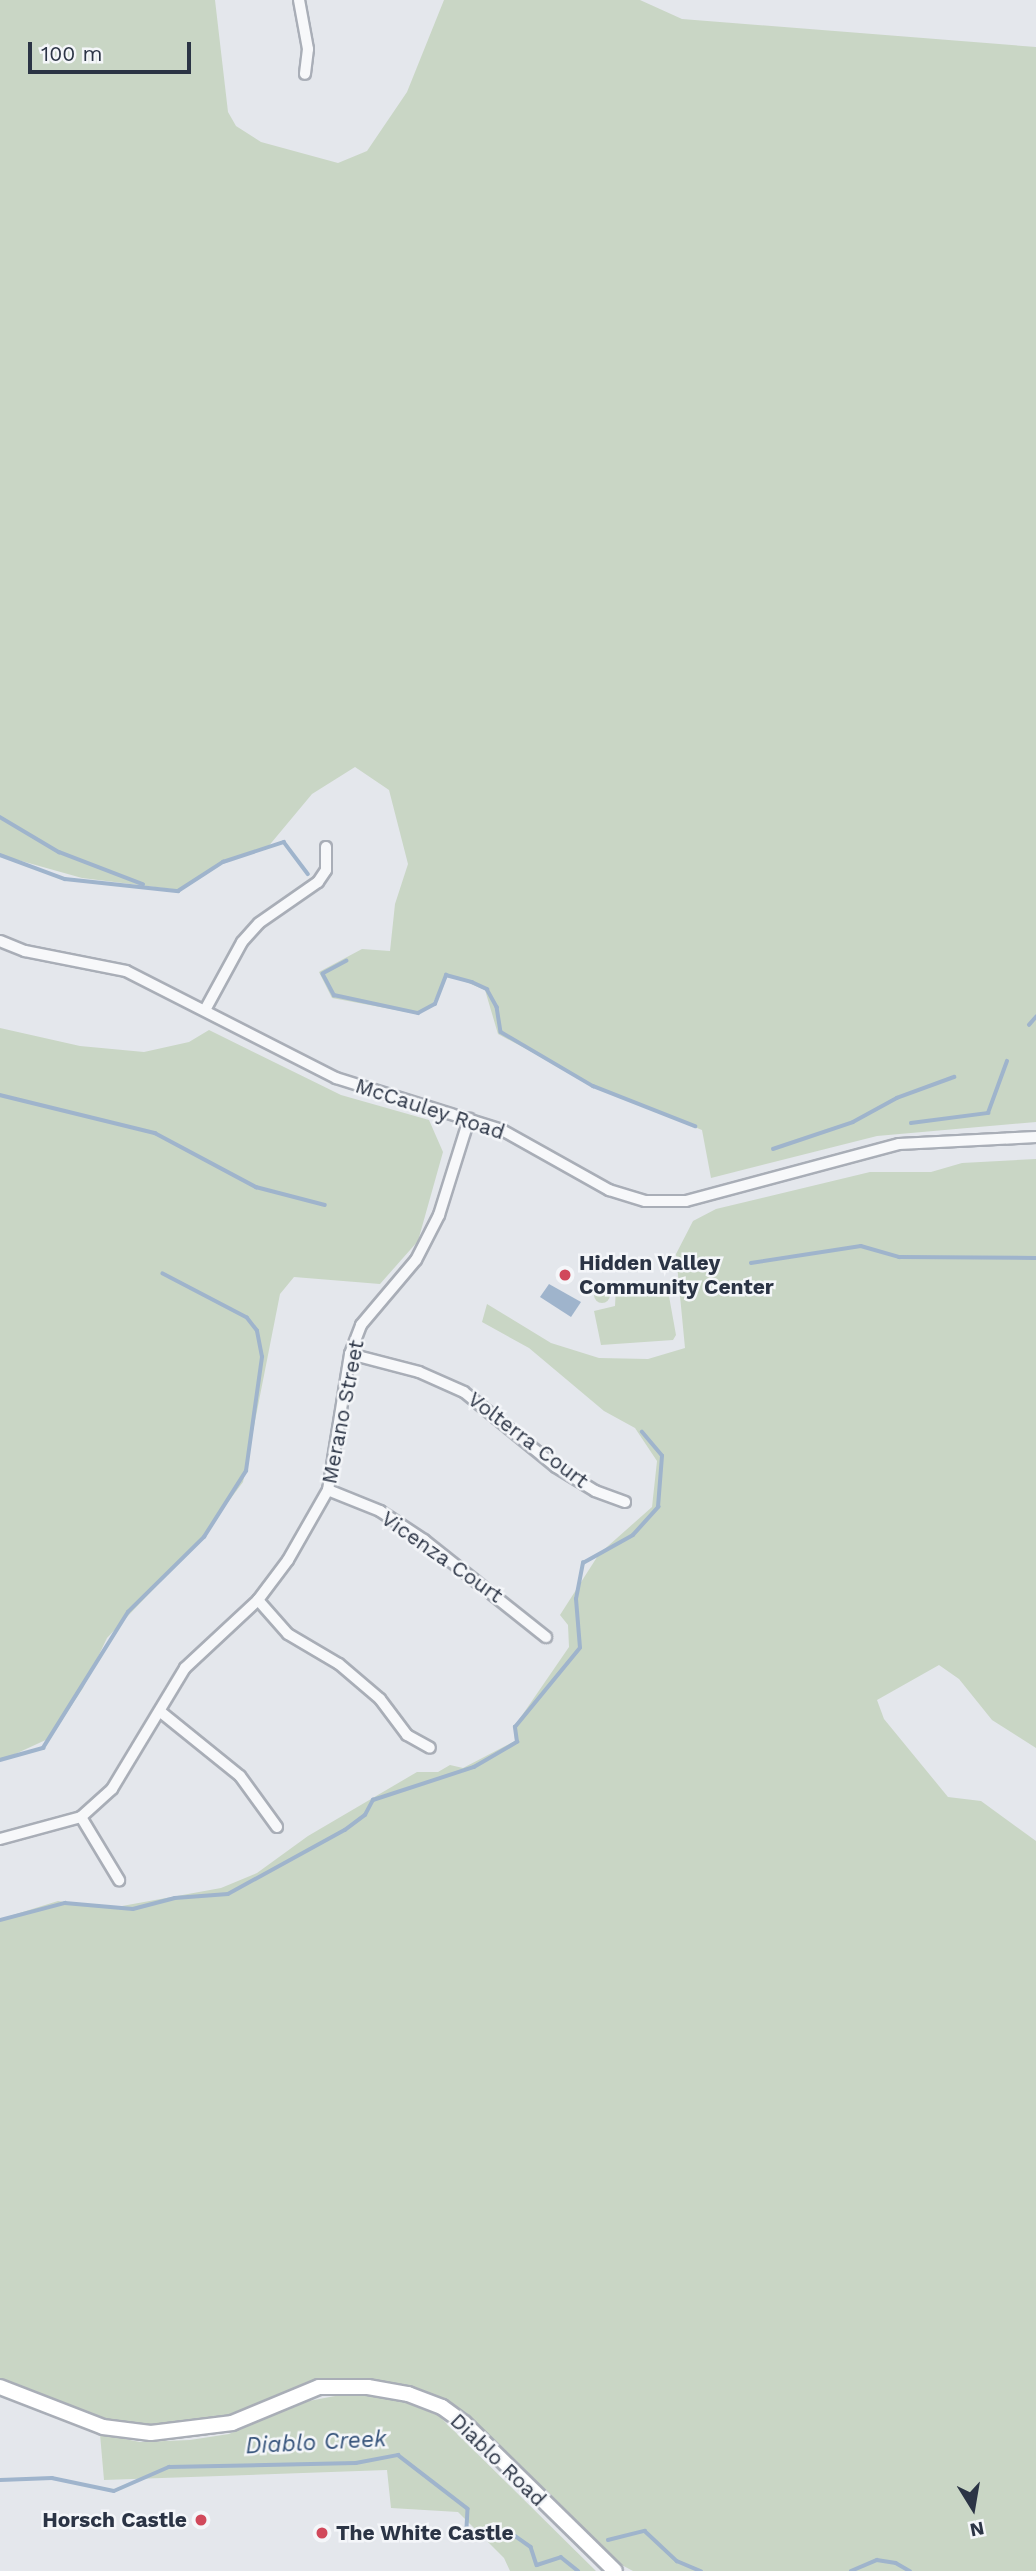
<!DOCTYPE html>
<html>
<head>
<meta charset="utf-8">
<style>
  body { margin:0 }
  #map { position:relative; width:1036px; height:2571px; overflow:hidden; background:#e4e7ec; font-family:"Work Sans",sans-serif }
  div>[style] { position:absolute }
  .green>* { inset:0; background:#c9d6c5 }
  .round { border-radius:50% }
  .water>* { inset:0; background:#9fb4cc }
  .stream>* { height:3.5px; margin:-1.75px; padding:0 1.75px; transform-origin:1.75px; border-radius:1.75px; background:#9fb4cc }
  .roads { filter:drop-shadow(2px 0 #a9aeb7) drop-shadow(-2px 0 #a9aeb7) drop-shadow(0 2px #a9aeb7) drop-shadow(0 -2px #a9aeb7) }
  .street>* { height:10px; margin:-5px; padding:0 5px; transform-origin:5px; border-radius:5px; background:#f7f8fa }
  .secondary>* { height:14px; margin:-7px; padding:0 7px; transform-origin:7px; border-radius:7px; background:#fff }
  .dots>* { width:19px; height:19px; translate:-50% -50%; box-sizing:border-box; border:4px solid #f4f6f9; border-radius:50% }
  span { translate:-50% -50%; white-space:nowrap; text-align:center; line-height:1.15; -webkit-text-stroke:5px #f4f6f9; paint-order:stroke }
  .street-label { font-size:21px; color:#2b3445 }
  .poi-label { font-size:21px; color:#2b3445; font-weight:700 }
  .left { translate:0 -50%; text-align:left }
  .right { translate:-100% -50%; text-align:right }
  .water-label { font-size:23px; color:#34527a; font-style:italic }
  .north { position:absolute; left:938px; top:2473px; width:70px; height:70px; -webkit-text-stroke:5px #f4f6f9; paint-order:stroke; rotate:169deg; font-size:19px; font-weight:700; line-height:28px; text-align:center; color:#2b3445 }
  .north::after { content:''; display:block; margin:auto; width:24px; height:32px; background:#2b3445; clip-path:polygon(50% 0,100% 100%,50% 72%,0 100%) }
  .scale { position:absolute; left:28px; top:42px; width:163px; height:32px; box-sizing:border-box; border:4px solid #2b3445; border-top:0; padding-left:9px; font-size:21px; line-height:24px; white-space:nowrap; color:#2b3445; -webkit-text-stroke:5px #f4f6f9; paint-order:stroke }
</style>
</head>
<body>
<div id="map">
  <div class="green">
    <div style="clip-path:polygon(0 0,215px 0,228px 112px,236px 126px,261px 142px,338px 163px,367px 151px,407px 92px,444px 0,640px 0,682px 19px,1036px 47px,1036px 1122px,877px 1136px,711px 1178px,702px 1130px,601px 1089px,498px 1034px,485px 990px,447px 974px,431px 1007px,412px 1013px,332px 998px,319px 972px,362px 949px,390px 951px,395px 904px,408px 864px,389px 790px,355px 767px,312px 794px,267px 848px,218px 864px,179px 890px,82px 878px,0 855px)"></div>
    <div style="clip-path:polygon(0 1028px,80px 1046px,144px 1052px,189px 1042px,209px 1030px,341px 1095px,429px 1120px,443px 1152px,418px 1241px,380px 1284px,294px 1277px,280px 1294px,243px 1482px,199px 1541px,107px 1638px,83px 1688px,50px 1738px,0 1761px)"></div>
    <div style="clip-path:polygon(1036px 1159px,1036px 1748px,992px 1720px,959px 1679px,939px 1665px,877px 1700px,884px 1719px,948px 1797px,981px 1801px,1036px 1841px,1036px 2571px,633px 2571px,603px 2555px,476px 2424px,451px 2405px,421px 2391px,383px 2382px,314px 2381px,226px 2416px,165px 2426px,110px 2420px,0 2379px,0 1919px,58px 1901px,111px 1908px,221px 1888px,257px 1873px,308px 1836px,417px 1772px,438px 1772px,450px 1765px,463px 1768px,515px 1741px,514px 1727px,569px 1647px,568px 1625px,560px 1615px,599px 1554px,652px 1507px,657px 1461px,635px 1428px,604px 1411px,529px 1348px,482px 1322px,487px 1304px,551px 1343px,599px 1358px,648px 1359px,685px 1348px,676px 1254px,693px 1221px,716px 1209px,870px 1172px,931px 1172px,962px 1163px)"></div>
    <div style="clip-path:polygon(661px 1281px,667px 1285px,676px 1335px,673px 1340px,601px 1345px,594px 1311px,615px 1306px,616px 1286px)"></div>
    <div class="round" style="left:594px;top:1287px;width:16px;height:16px"></div>
    <div style="clip-path:polygon(351px 2393px,395px 2398px,439px 2416px,596px 2571px,510px 2571px,504px 2558px,458px 2512px,391px 2508px,387px 2470px,104px 2480px,100px 2434px,140px 2442px,190px 2440px,229px 2434px,293px 2404px)"></div>
  </div>
  <div class="water">
    <div style="clip-path:polygon(549px 1284px,581px 1302px,571px 1317px,540px 1297px)"></div>
  </div>
  <div class="stream">
    <div style="left:0;top:817px;width:69px;rotate:30.7deg"></div>
    <div style="left:59px;top:852px;width:90px;rotate:20.9deg"></div>
    <div style="left:0;top:855px;width:69px;rotate:20.3deg"></div>
    <div style="left:65px;top:879px;width:114px;rotate:6.1deg"></div>
    <div style="left:178px;top:891px;width:54px;rotate:-32.8deg"></div>
    <div style="left:223px;top:862px;width:64px;rotate:-18.2deg"></div>
    <div style="left:284px;top:842px;width:40px;rotate:53deg"></div>
    <div style="left:347px;top:961px;width:27px;rotate:152deg"></div>
    <div style="left:323px;top:974px;width:24px;rotate:62deg"></div>
    <div style="left:334px;top:995px;width:86px;rotate:12.1deg"></div>
    <div style="left:418px;top:1013px;width:19px;rotate:-28deg"></div>
    <div style="left:435px;top:1004px;width:31px;rotate:-69deg"></div>
    <div style="left:446px;top:975px;width:27px;rotate:15deg"></div>
    <div style="left:472px;top:982px;width:17px;rotate:25deg"></div>
    <div style="left:487px;top:989px;width:21px;rotate:61deg"></div>
    <div style="left:497px;top:1007px;width:25px;rotate:81deg"></div>
    <div style="left:501px;top:1032px;width:107px;rotate:30.4deg"></div>
    <div style="left:593px;top:1086px;width:110px;rotate:21.4deg"></div>
    <div style="left:1029px;top:1025px;width:11px;rotate:-49deg"></div>
    <div style="left:0;top:1095px;width:160px;rotate:13.8deg"></div>
    <div style="left:155px;top:1133px;width:115px;rotate:28.1deg"></div>
    <div style="left:256px;top:1187px;width:71px;rotate:14.6deg"></div>
    <div style="left:911px;top:1123px;width:78px;rotate:-7.4deg"></div>
    <div style="left:988px;top:1113px;width:55px;rotate:-69.9deg"></div>
    <div style="left:773px;top:1149px;width:84px;rotate:-18.6deg"></div>
    <div style="left:853px;top:1122px;width:50px;rotate:-28.6deg"></div>
    <div style="left:897px;top:1098px;width:61px;rotate:-20.2deg"></div>
    <div style="left:751px;top:1263px;width:111px;rotate:-8.8deg"></div>
    <div style="left:861px;top:1246px;width:40px;rotate:16deg"></div>
    <div style="left:899px;top:1257px;width:137px;rotate:0.4deg"></div>
    <div style="left:0;top:1760px;width:45px;rotate:-15.6deg"></div>
    <div style="left:43px;top:1748px;width:160px;rotate:-58deg"></div>
    <div style="left:128px;top:1612px;width:107px;rotate:-44.6deg"></div>
    <div style="left:204px;top:1537px;width:78px;rotate:-57.5deg"></div>
    <div style="left:246px;top:1471px;width:115px;rotate:-82deg"></div>
    <div style="left:262px;top:1357px;width:26px;rotate:-101deg"></div>
    <div style="left:257px;top:1331px;width:16px;rotate:-128deg"></div>
    <div style="left:247px;top:1318px;width:95px;rotate:-152.4deg"></div>
    <div style="left:0;top:1920px;width:67px;rotate:-14.7deg"></div>
    <div style="left:65px;top:1903px;width:68px;rotate:5deg"></div>
    <div style="left:133px;top:1909px;width:43px;rotate:-14.7deg"></div>
    <div style="left:175px;top:1898px;width:53px;rotate:-4.3deg"></div>
    <div style="left:228px;top:1894px;width:133px;rotate:-28.7deg"></div>
    <div style="left:345px;top:1830px;width:25px;rotate:-37deg"></div>
    <div style="left:365px;top:1815px;width:17px;rotate:-62deg"></div>
    <div style="left:373px;top:1800px;width:106px;rotate:-18.1deg"></div>
    <div style="left:474px;top:1767px;width:50px;rotate:-30.2deg"></div>
    <div style="left:517px;top:1742px;width:15px;rotate:-98deg"></div>
    <div style="left:515px;top:1727px;width:102px;rotate:-50.6deg"></div>
    <div style="left:580px;top:1648px;width:49px;rotate:-94.7deg"></div>
    <div style="left:576px;top:1599px;width:37px;rotate:-79deg"></div>
    <div style="left:583px;top:1563px;width:57px;rotate:-29.2deg"></div>
    <div style="left:633px;top:1535px;width:38px;rotate:-48deg"></div>
    <div style="left:658px;top:1507px;width:51px;rotate:-85.5deg"></div>
    <div style="left:662px;top:1456px;width:31px;rotate:-130deg"></div>
    <div style="left:0;top:2480px;width:52px;rotate:-2.2deg"></div>
    <div style="left:52px;top:2478px;width:63px;rotate:11.8deg"></div>
    <div style="left:114px;top:2491px;width:60px;rotate:-23.6deg"></div>
    <div style="left:169px;top:2467px;width:187px;rotate:-1.2deg"></div>
    <div style="left:356px;top:2463px;width:43px;rotate:-10.8deg"></div>
    <div style="left:398px;top:2455px;width:88px;rotate:37.6deg"></div>
    <div style="left:468px;top:2509px;width:22px;rotate:93deg"></div>
    <div style="left:467px;top:2531px;width:44px;rotate:2.6deg"></div>
    <div style="left:511px;top:2533px;width:24px;rotate:35deg"></div>
    <div style="left:531px;top:2547px;width:19px;rotate:72deg"></div>
    <div style="left:537px;top:2565px;width:25px;rotate:-18deg"></div>
    <div style="left:561px;top:2557px;width:22px;rotate:39deg"></div>
    <div style="left:608px;top:2540px;width:38px;rotate:-14deg"></div>
    <div style="left:645px;top:2531px;width:44px;rotate:43.2deg"></div>
    <div style="left:677px;top:2561px;width:26px;rotate:23deg"></div>
    <div style="left:851px;top:2571px;width:28px;rotate:-23deg"></div>
    <div style="left:877px;top:2560px;width:19px;rotate:9deg"></div>
    <div style="left:896px;top:2563px;width:16px;rotate:30deg"></div>
  </div>
  <div class="roads">
    <div class="street">
      <div style="left:299px;top:0;width:50px;rotate:79.6deg"></div>
      <div style="left:308px;top:49px;width:25px;rotate:97deg"></div>
      <div style="left:0;top:941px;width:27px;rotate:22deg"></div>
      <div style="left:25px;top:951px;width:103px;rotate:11.2deg"></div>
      <div style="left:126px;top:971px;width:236px;rotate:27deg"></div>
      <div style="left:336px;top:1078px;width:174px;rotate:17.4deg"></div>
      <div style="left:502px;top:1130px;width:123px;rotate:29.3deg"></div>
      <div style="left:609px;top:1190px;width:38px;rotate:17deg"></div>
      <div style="left:645px;top:1201px;width:41px"></div>
      <div style="left:686px;top:1201px;width:220px;rotate:-15deg"></div>
      <div style="left:899px;top:1144px;width:137px;rotate:-2.9deg"></div>
      <div style="left:205px;top:1010px;width:77px;rotate:-61.4deg"></div>
      <div style="left:242px;top:942px;width:25px;rotate:-48deg"></div>
      <div style="left:259px;top:923px;width:72px;rotate:-34.8deg"></div>
      <div style="left:318px;top:882px;width:14px;rotate:-56deg"></div>
      <div style="left:326px;top:870px;width:23px;rotate:-90deg"></div>
      <div style="left:350px;top:1354px;width:71px;rotate:14.6deg"></div>
      <div style="left:419px;top:1372px;width:49px;rotate:24deg"></div>
      <div style="left:464px;top:1392px;width:119px;rotate:39.2deg"></div>
      <div style="left:556px;top:1467px;width:46px;rotate:31.6deg"></div>
      <div style="left:595px;top:1491px;width:32px;rotate:20deg"></div>
      <div style="left:328px;top:1490px;width:56px;rotate:22deg"></div>
      <div style="left:380px;top:1511px;width:53px;rotate:33.4deg"></div>
      <div style="left:424px;top:1540px;width:156px;rotate:38.5deg"></div>
      <div style="left:258px;top:1600px;width:45px;rotate:48.6deg"></div>
      <div style="left:288px;top:1634px;width:59px;rotate:30.5deg"></div>
      <div style="left:339px;top:1664px;width:54px;rotate:40.5deg"></div>
      <div style="left:380px;top:1699px;width:45px;rotate:53.1deg"></div>
      <div style="left:407px;top:1735px;width:26px;rotate:29deg"></div>
      <div style="left:162px;top:1713px;width:100px;rotate:38.9deg"></div>
      <div style="left:240px;top:1776px;width:63px;rotate:54deg"></div>
      <div style="left:81px;top:1817px;width:74px;rotate:58.9deg"></div>
      <div style="left:0;top:1839px;width:84px;rotate:-15.2deg"></div>
      <div style="left:81px;top:1817px;width:42px;rotate:-42.1deg"></div>
      <div style="left:112px;top:1789px;width:141px;rotate:-58.9deg"></div>
      <div style="left:185px;top:1668px;width:100px;rotate:-43deg"></div>
      <div style="left:258px;top:1600px;width:50px;rotate:-53.1deg"></div>
      <div style="left:288px;top:1560px;width:81px;rotate:-60.3deg"></div>
      <div style="left:328px;top:1490px;width:138px;rotate:-80.8deg"></div>
      <div style="left:350px;top:1354px;width:31px;rotate:-69deg"></div>
      <div style="left:361px;top:1325px;width:85px;rotate:-49.8deg"></div>
      <div style="left:416px;top:1260px;width:51px;rotate:-62.9deg"></div>
      <div style="left:439px;top:1215px;width:101px;rotate:-72.6deg"></div>
    </div>
    <div class="secondary">
      <div style="left:0;top:2387px;width:110px;rotate:21.2deg"></div>
      <div style="left:103px;top:2427px;width:48px;rotate:7.1deg"></div>
      <div style="left:151px;top:2433px;width:82px;rotate:-7deg"></div>
      <div style="left:232px;top:2423px;width:94px;rotate:-22.5deg"></div>
      <div style="left:319px;top:2387px;width:49px"></div>
      <div style="left:368px;top:2387px;width:41px;rotate:9.9deg"></div>
      <div style="left:408px;top:2394px;width:36px;rotate:21deg"></div>
      <div style="left:442px;top:2407px;width:27px;rotate:36deg"></div>
      <div style="left:464px;top:2423px;width:211px;rotate:44.4deg"></div>
    </div>
  </div>
  <div class="dots">
    <div style="left:565px;top:1275px;background:#d1495b"></div>
    <div style="left:201px;top:2520px;background:#d1495b"></div>
    <div style="left:322px;top:2533px;background:#d1495b"></div>
  </div>
  <div class="street-label">
    <span style="left:430px;top:1109px;rotate:18deg">McCauley Road</span>
    <span style="left:343px;top:1412px;rotate:-79deg">Merano Street</span>
    <span style="left:528px;top:1440px;rotate:37deg">Volterra Court</span>
    <span style="left:442px;top:1557px;rotate:35deg">Vicenza Court</span>
    <span style="left:498px;top:2460px;rotate:44deg">Diablo Road</span>
  </div>
  <div class="poi-label">
    <span class="left" style="left:579px;top:1275px">Hidden Valley<br>Community Center</span>
    <span class="right" style="left:187px;top:2520px">Horsch Castle</span>
    <span class="left" style="left:336px;top:2533px">The White Castle</span>
  </div>
  <div class="water-label">
    <span style="left:316px;top:2443px;rotate:-3deg">Diablo Creek</span>
  </div>
  <div class="north">N</div>
  <div class="scale">100 m</div>
</div>
</body>
</html>
